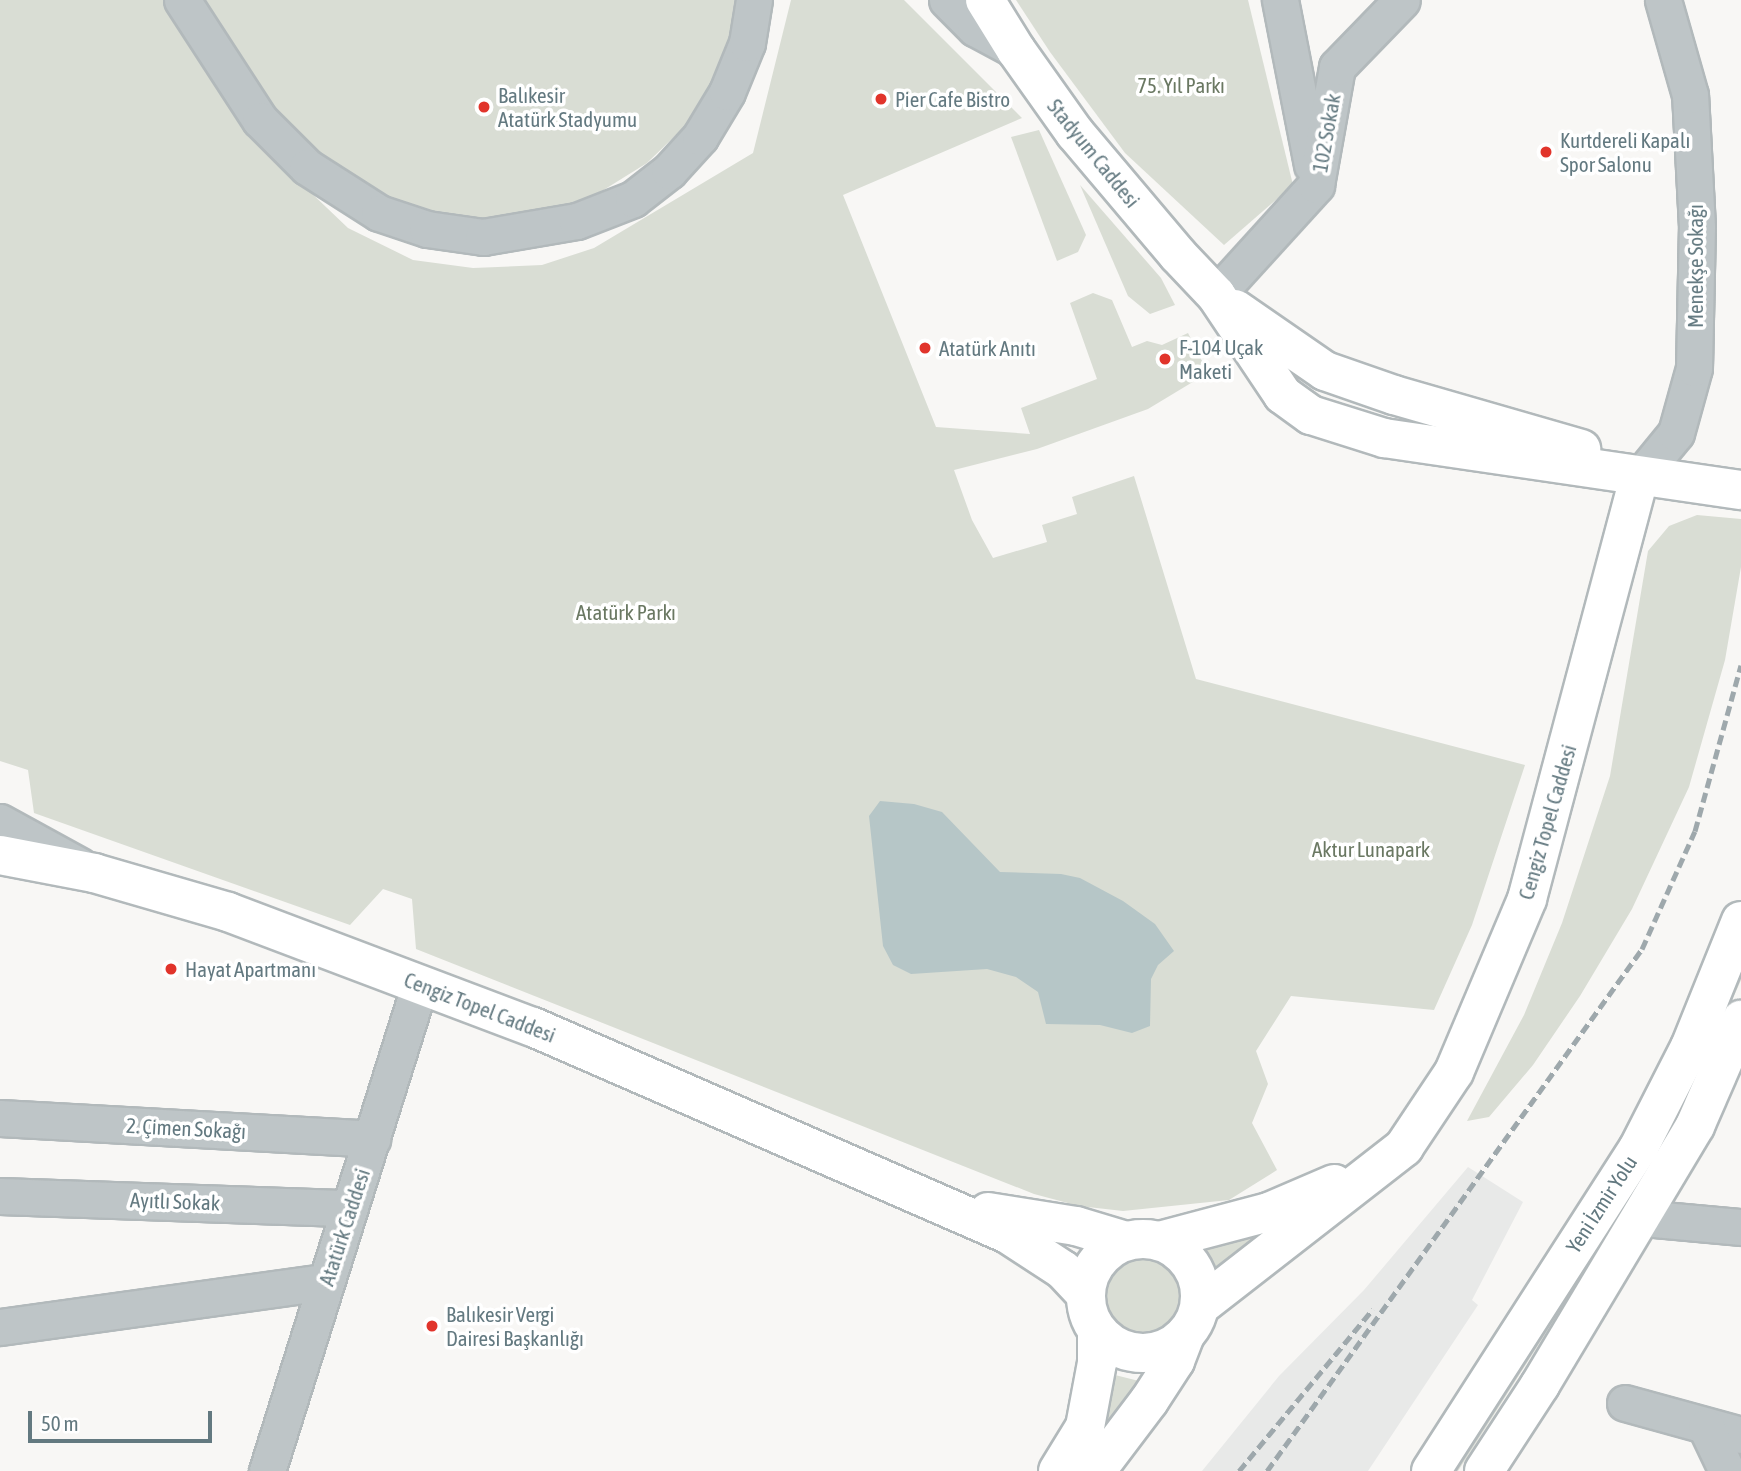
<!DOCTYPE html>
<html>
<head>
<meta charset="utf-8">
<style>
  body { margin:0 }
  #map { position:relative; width:1741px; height:1471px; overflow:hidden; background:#f8f7f5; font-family:"Asap Condensed",sans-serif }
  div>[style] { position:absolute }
  .built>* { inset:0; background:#e8e9e8 }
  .green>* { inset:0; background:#d9ddd4 }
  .round { border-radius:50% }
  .water>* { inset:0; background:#b6c6c7 }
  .roads { filter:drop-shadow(2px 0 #b2b9bb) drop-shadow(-2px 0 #b2b9bb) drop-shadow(0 2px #b2b9bb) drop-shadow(0 -2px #b2b9bb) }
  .minor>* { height:35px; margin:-17.5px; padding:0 17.5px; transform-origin:17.5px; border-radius:17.5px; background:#bec5c7 }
  .major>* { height:38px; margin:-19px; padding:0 19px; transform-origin:19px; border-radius:19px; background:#fff }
  .major>.ring { margin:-19px; padding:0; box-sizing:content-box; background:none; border:38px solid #fff; border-radius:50% }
  .highway>* { height:38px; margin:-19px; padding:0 19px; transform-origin:19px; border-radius:19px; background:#fff }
  .rail>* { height:5px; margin-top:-2.5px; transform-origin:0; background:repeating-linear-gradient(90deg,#9ea8ac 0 10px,transparent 0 15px) }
  .dots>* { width:19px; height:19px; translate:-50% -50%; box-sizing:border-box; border:4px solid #fff; border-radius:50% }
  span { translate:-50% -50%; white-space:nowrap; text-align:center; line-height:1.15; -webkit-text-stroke:7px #fff; paint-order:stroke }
  .park-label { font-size:21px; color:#6a7862 }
  .poi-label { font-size:21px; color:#637980 }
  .left { translate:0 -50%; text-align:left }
  .street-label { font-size:21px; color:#637980 }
  .scale { position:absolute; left:28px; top:1411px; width:184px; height:32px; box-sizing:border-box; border:4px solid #637980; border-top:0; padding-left:9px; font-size:21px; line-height:24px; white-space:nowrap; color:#637980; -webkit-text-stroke:5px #fff; paint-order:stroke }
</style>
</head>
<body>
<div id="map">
  <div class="built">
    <div style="clip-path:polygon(1468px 1167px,1523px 1202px,1472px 1300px,1478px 1305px,1368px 1471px,1202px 1471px,1279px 1376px,1364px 1290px)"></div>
  </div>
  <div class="green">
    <div style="clip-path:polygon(0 0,168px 0,261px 145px,348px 228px,413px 260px,473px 268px,542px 265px,594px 248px,753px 153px,791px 0,904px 0,1022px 118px,843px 195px,936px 427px,1030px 434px,1021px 408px,1097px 379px,1070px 303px,1093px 293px,1112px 300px,1132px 347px,1147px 341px,1162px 345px,1188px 333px,1204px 365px,1197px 369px,1201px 377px,1148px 409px,1037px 449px,954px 470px,972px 520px,993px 558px,1047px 542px,1042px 525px,1077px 514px,1072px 497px,1134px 476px,1196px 679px,1525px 765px,1472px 925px,1434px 1010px,1291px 996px,1256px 1051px,1268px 1084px,1252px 1123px,1277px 1170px,1229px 1200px,1123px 1211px,1079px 1206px,1034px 1194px,416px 949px,412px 899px,383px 889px,350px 925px,34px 813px,28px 770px,0 761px)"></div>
    <div style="clip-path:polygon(199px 0,742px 0,728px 50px,709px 90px,683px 128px,647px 163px,602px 191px,565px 206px,521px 218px,479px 219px,432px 214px,391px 201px,352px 183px,281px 123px)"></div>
    <div style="clip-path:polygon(1016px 0,1248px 0,1293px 185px,1224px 245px,1125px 153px,1050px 52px)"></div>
    <div style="clip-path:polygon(1039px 130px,1086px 235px,1078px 252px,1057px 261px,1011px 137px)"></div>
    <div style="clip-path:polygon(1080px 185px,1161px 278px,1175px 305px,1150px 314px,1128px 296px)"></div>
    <div style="clip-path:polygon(1697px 515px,1741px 519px,1741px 567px,1725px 660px,1689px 787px,1632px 909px,1580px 996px,1533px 1065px,1489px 1117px,1467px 1121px,1524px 1015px,1562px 923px,1610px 776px,1648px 551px,1669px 526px)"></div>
    <div style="clip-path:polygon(1741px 959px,1741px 980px,1674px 1132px,1458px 1471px,1450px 1471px)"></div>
    <div style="clip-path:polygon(1283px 1219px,1211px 1281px,1191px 1248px)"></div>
    <div class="round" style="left:1102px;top:1255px;width:84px;height:84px"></div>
    <div style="clip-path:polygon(1103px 1372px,1147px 1383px,1096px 1441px)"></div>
  </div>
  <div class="water">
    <div style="clip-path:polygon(880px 801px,914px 804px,942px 812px,1000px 872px,1061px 874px,1080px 878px,1123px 901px,1155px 924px,1174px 951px,1158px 965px,1151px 979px,1150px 1026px,1132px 1033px,1100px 1025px,1046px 1024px,1038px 992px,1016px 977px,987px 969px,911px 974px,893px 965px,883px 946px,869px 816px)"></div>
  </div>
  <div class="roads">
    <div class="minor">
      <div style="left:182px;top:0;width:143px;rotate:57deg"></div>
      <div style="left:260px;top:120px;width:66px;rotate:45deg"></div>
      <div style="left:307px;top:167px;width:85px;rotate:32.6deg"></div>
      <div style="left:379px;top:213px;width:51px;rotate:18.4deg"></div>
      <div style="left:427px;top:229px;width:57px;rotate:8.1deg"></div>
      <div style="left:483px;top:237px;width:95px;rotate:-9.7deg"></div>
      <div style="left:577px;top:221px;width:60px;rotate:-21.4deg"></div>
      <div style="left:633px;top:199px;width:46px;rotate:-37.9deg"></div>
      <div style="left:669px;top:171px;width:46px;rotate:-47.6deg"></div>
      <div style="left:700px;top:137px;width:52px;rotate:-59deg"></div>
      <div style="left:727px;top:92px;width:53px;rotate:-67.8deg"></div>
      <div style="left:747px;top:43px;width:44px;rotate:-80.8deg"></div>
      <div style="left:947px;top:0;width:40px;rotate:45deg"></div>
      <div style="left:975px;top:28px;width:47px;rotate:28.2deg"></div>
      <div style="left:1280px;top:0;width:168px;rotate:79deg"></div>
      <div style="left:1216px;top:295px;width:149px;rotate:-47.7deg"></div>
      <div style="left:1316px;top:185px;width:120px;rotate:-79.9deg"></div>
      <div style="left:1337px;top:67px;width:93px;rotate:-45.9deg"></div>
      <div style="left:1639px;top:478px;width:58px;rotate:-50.6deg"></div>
      <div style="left:1676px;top:433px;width:67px;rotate:-74.5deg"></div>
      <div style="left:1694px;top:368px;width:141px;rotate:-88.8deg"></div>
      <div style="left:1697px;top:227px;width:132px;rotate:-93deg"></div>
      <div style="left:1690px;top:95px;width:99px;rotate:-105.9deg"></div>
      <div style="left:0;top:822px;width:91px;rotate:28.8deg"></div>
      <div style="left:0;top:1118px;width:373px;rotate:3.2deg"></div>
      <div style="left:0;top:1196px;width:349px;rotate:2deg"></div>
      <div style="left:1642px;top:1218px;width:99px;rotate:5.2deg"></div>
      <div style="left:0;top:1327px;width:329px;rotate:-7.9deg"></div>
      <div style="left:1625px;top:1403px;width:120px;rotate:15.4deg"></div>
      <div style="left:1706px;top:1427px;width:49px;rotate:64.5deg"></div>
      <div style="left:267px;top:1471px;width:510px;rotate:-72.56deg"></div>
    </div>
    <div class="major">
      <div style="left:985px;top:0;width:59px;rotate:58.2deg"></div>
      <div style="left:1016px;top:50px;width:102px;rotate:54.6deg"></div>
      <div style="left:1075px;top:133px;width:160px;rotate:49.8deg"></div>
      <div style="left:1178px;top:255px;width:55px;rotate:46.5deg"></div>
      <div style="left:1216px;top:295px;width:120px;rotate:56.2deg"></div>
      <div style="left:1283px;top:395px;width:34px;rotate:36deg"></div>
      <div style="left:1311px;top:415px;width:77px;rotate:17.5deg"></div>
      <div style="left:1384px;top:438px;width:361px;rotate:8.3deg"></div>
      <div style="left:1235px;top:309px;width:109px;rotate:34.6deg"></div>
      <div style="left:1325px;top:371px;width:73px;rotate:19.2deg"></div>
      <div style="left:1394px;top:395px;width:195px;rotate:16.1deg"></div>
      <div style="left:0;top:855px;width:96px;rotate:10.8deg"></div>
      <div style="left:94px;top:873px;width:140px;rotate:16.2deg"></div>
      <div style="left:228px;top:912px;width:326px;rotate:20.7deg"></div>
      <div style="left:533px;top:1027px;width:518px;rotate:23.55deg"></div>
      <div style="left:1008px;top:1234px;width:66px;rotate:33.2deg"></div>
      <div style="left:1063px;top:1270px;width:33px;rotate:47deg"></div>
      <div style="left:988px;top:1212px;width:89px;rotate:9deg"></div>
      <div style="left:1076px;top:1226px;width:52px;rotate:16.7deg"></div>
      <div class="ring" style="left:1086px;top:1239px;width:76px;height:76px"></div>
      <div style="left:1159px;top:1241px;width:114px;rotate:-14.8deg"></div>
      <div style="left:1269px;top:1212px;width:71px;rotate:-23.3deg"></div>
      <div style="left:1200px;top:1306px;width:259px;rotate:-37.9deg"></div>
      <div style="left:1404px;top:1147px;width:90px;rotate:-56.3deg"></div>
      <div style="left:1454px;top:1072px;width:188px;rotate:-67.1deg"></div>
      <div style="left:1527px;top:899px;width:436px;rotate:-75.1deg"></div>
      <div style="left:1058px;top:1471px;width:52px;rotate:-58.5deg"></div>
      <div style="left:1085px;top:1427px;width:65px;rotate:-79.4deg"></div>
      <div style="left:1097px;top:1363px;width:31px;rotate:-90deg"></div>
      <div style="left:1096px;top:1471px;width:88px;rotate:-52.9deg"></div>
      <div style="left:1149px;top:1401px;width:48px;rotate:-57deg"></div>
      <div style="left:1175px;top:1361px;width:28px;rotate:-69deg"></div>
    </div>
    <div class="highway">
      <div style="left:1431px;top:1471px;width:383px;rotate:-57.3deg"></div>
      <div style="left:1638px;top:1149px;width:114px;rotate:-63deg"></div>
      <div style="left:1690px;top:1047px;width:136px;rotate:-68deg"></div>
      <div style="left:1484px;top:1471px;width:103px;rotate:-56.9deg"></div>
      <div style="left:1540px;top:1385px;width:302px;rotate:-59.1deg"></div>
      <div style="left:1695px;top:1126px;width:116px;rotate:-66.5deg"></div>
    </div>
  </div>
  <div class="rail">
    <div style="left:1239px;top:1471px;width:210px;rotate:-50.4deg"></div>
    <div style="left:1267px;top:1471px;width:643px;rotate:-54.31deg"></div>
    <div style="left:1642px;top:949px;width:129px;rotate:-65.8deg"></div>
    <div style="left:1695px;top:831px;width:172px;rotate:-74.5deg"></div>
  </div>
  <div class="dots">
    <div style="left:881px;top:99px;background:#e1342b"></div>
    <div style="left:484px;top:107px;background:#e1342b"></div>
    <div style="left:1546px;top:152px;background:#e1342b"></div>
    <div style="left:925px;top:348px;background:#e1342b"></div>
    <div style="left:1165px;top:359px;background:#e1342b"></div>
    <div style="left:171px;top:969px;background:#e1342b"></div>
    <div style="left:432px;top:1326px;background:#e1342b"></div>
  </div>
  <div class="park-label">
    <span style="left:1181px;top:85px">75. Yıl Parkı</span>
    <span style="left:626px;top:612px">Atatürk Parkı</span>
    <span style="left:1371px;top:849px">Aktur Lunapark</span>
  </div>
  <div class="poi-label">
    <span class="left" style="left:498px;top:107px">Balıkesir<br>Atatürk Stadyumu</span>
    <span class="left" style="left:895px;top:99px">Pier Cafe Bistro</span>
    <span class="left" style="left:1560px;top:152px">Kurtdereli Kapalı<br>Spor Salonu</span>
    <span class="left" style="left:1179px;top:359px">F-104 Uçak<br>Maketi</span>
    <span class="left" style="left:939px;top:348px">Atatürk Anıtı</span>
    <span class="left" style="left:185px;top:969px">Hayat Apartmanı</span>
    <span class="left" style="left:446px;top:1326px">Balıkesir Vergi<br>Dairesi Başkanlığı</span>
  </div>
  <div class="street-label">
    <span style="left:1326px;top:133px;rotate:-80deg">102 Sokak</span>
    <span style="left:1094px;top:153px;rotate:51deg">Stadyum Caddesi</span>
    <span style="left:1695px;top:266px;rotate:-90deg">Menekşe Sokağı</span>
    <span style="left:1547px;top:822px;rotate:-74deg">Cengiz Topel Caddesi</span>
    <span style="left:480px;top:1007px;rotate:21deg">Cengiz Topel Caddesi</span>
    <span style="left:186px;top:1128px;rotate:3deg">2. Çimen Sokağı</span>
    <span style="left:175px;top:1201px;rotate:2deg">Ayıtlı Sokak</span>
    <span style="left:1601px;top:1204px;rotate:-57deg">Yeni İzmir Yolu</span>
    <span style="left:344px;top:1227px;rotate:-72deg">Atatürk Caddesi</span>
  </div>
  <div class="scale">50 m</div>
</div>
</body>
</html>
